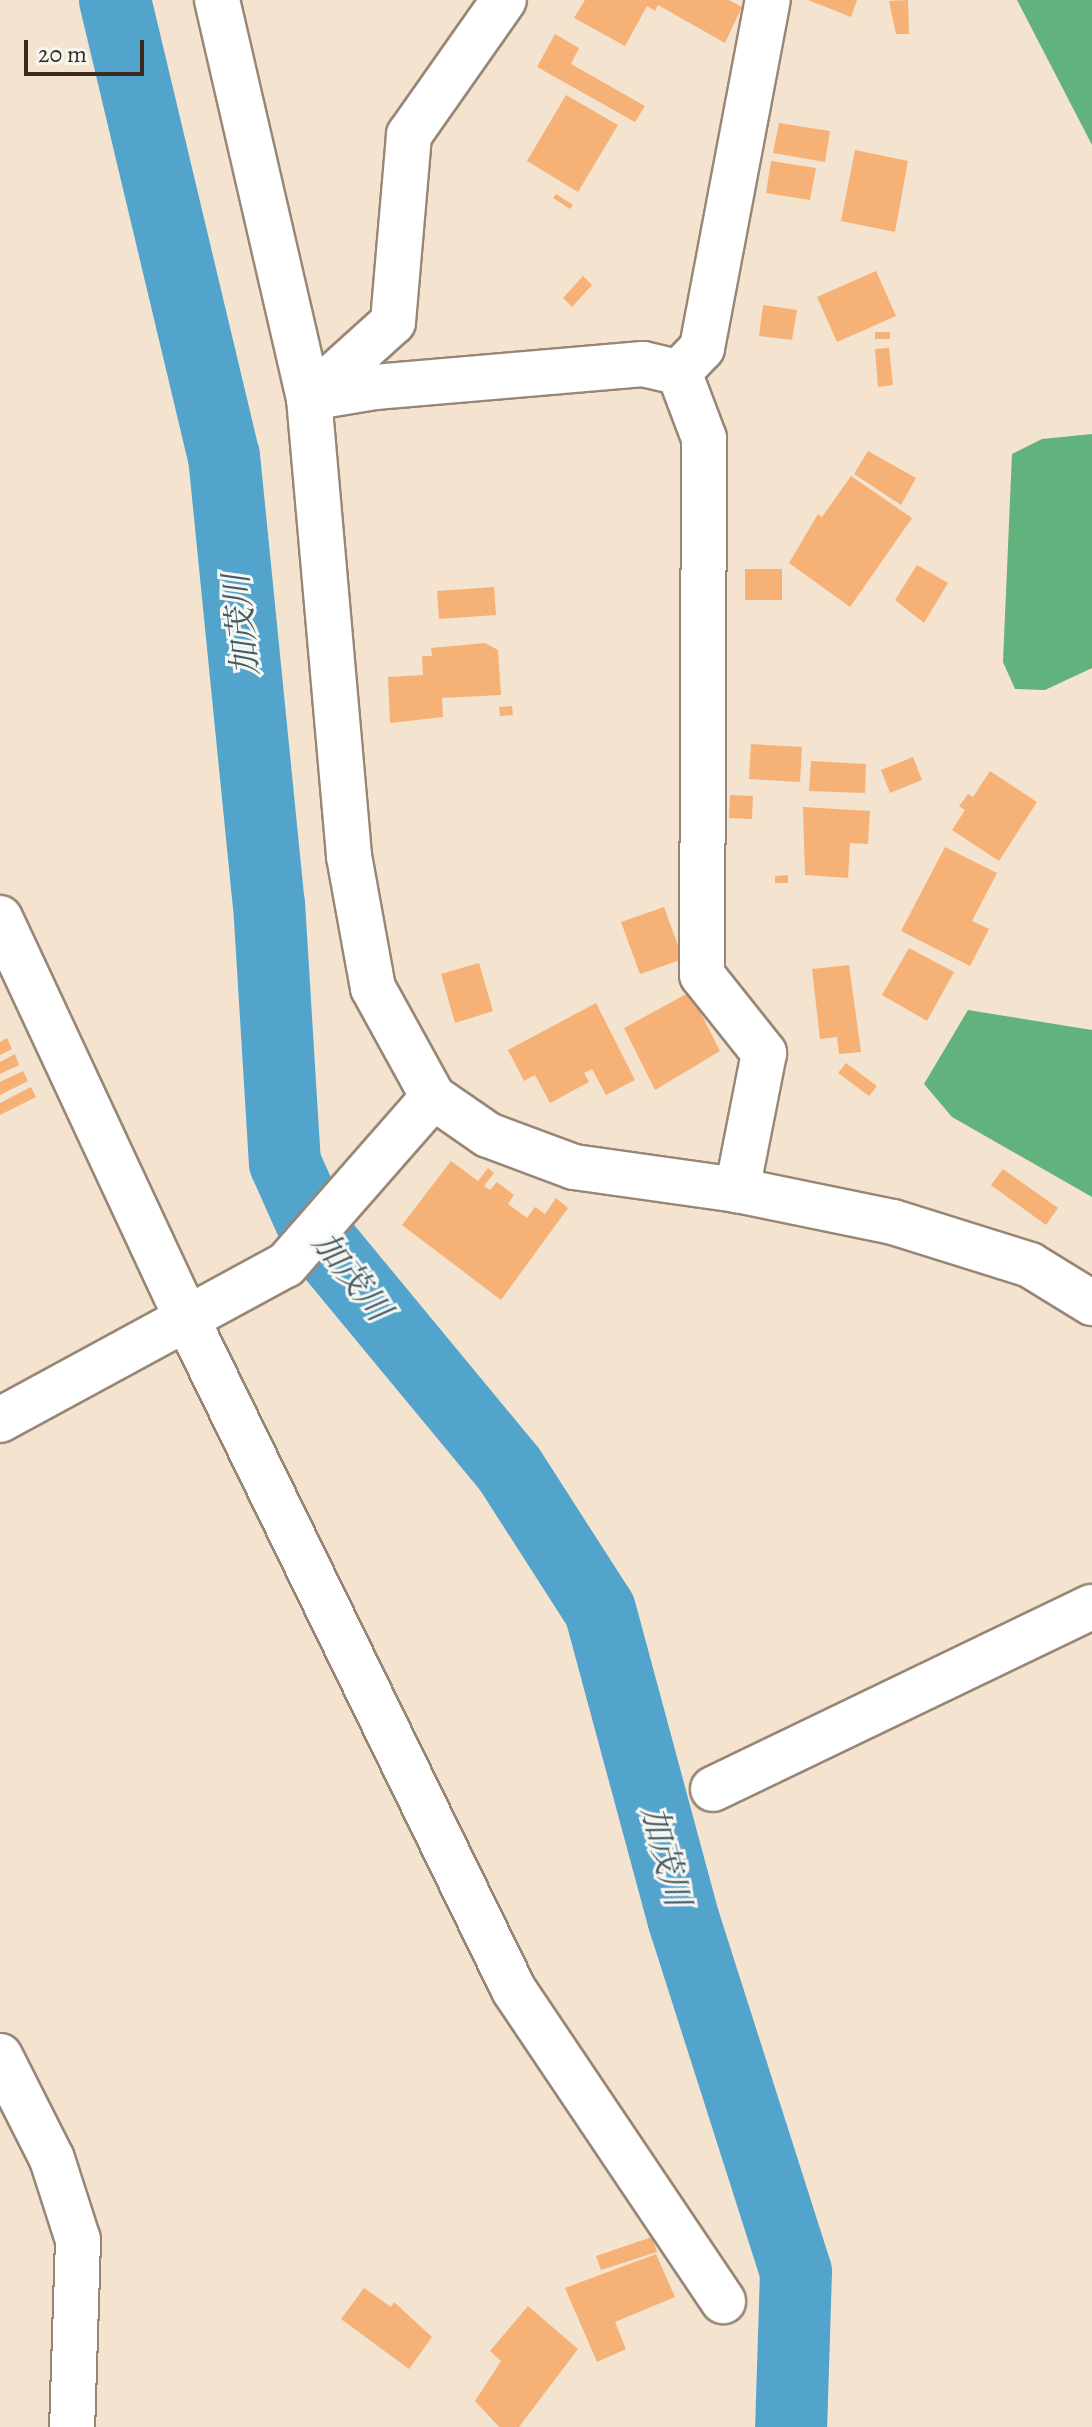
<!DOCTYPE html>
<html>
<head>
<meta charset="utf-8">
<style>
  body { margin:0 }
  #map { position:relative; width:1092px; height:2427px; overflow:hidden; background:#f4e3ce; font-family:Alegreya,"Noto Serif JP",serif }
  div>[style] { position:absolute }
  .forest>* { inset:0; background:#62b27d }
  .river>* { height:72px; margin:-36px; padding:0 36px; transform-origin:36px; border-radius:36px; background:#53a4cd }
  .building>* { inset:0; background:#f6b177 }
  .roads { filter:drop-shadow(2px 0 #988676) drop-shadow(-2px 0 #988676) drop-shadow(0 2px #988676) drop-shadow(0 -2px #988676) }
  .minor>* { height:44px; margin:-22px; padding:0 22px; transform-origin:22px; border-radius:22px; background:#fff }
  span { translate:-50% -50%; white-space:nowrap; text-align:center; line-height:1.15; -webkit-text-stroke:6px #f6f6f2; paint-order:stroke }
  .water-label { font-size:34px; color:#455b64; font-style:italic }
  .scale { position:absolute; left:24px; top:40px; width:120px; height:36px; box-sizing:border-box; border:4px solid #3b2a1e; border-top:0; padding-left:10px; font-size:24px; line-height:28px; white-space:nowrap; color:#3b2a1e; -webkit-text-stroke:6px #f6f6f2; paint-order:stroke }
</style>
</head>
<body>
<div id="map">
  <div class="forest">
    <div style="clip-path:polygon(1017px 0,1092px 0,1092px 145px)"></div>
    <div style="clip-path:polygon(1092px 434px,1092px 668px,1045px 690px,1015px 689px,1003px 662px,1012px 454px,1042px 439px)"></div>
    <div style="clip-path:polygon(968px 1010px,1092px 1030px,1092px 1197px,952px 1117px,924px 1084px)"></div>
  </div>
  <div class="river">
    <div style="left:115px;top:0;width:469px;rotate:76.6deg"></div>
    <div style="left:224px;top:456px;width:449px;rotate:84.3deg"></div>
    <div style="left:269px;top:903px;width:260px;rotate:86.5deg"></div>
    <div style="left:285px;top:1163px;width:83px;rotate:65.9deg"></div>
    <div style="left:319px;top:1239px;width:300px;rotate:50.4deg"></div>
    <div style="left:510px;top:1470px;width:166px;rotate:57.3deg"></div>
    <div style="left:600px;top:1610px;width:322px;rotate:74.9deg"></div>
    <div style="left:684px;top:1921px;width:368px;rotate:72.3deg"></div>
    <div style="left:796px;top:2272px;width:155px;rotate:91.8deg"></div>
  </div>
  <div class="building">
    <div style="clip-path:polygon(585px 0,729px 0,742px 7px,725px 43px,658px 5px,655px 11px,647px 6px,625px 46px,574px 18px)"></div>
    <div style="clip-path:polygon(808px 0,857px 0,851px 17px)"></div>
    <div style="clip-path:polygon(908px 0,909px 34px,896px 34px,889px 1px)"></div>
    <div style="clip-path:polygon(555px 34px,579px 48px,571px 64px,645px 106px,635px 122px,537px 67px)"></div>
    <div style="clip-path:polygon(566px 95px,618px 125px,578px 192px,527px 161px)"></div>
    <div style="clip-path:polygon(779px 123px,830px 131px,825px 162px,773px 153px)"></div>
    <div style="clip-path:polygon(855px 150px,908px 161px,895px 232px,841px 221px)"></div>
    <div style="clip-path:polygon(771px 161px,816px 168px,810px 200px,766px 193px)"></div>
    <div style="clip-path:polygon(556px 194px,573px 205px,570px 209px,553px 198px)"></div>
    <div style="clip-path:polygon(876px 271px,896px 316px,837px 342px,817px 297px)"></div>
    <div style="clip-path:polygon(583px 276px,592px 285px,572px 307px,563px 298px)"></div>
    <div style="clip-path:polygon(763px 305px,797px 310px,792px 340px,759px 336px)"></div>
    <div style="clip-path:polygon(875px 332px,890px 332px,890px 339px,875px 339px)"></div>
    <div style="clip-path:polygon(889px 348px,893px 385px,878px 387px,875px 349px)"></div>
    <div style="clip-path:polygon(868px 451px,916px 478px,901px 505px,854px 474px)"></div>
    <div style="clip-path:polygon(851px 476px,912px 518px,850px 607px,789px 563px,818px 514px,822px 517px)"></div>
    <div style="clip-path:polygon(917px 565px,948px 583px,924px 623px,895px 600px)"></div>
    <div style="clip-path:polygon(745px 569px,782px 569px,782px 600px,745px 600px)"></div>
    <div style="clip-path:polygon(494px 587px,496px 615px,439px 619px,437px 591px)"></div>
    <div style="clip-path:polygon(485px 643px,498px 650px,501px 695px,442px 698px,443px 717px,390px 723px,388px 677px,423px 675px,422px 656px,432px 656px,431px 648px)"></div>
    <div style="clip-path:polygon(512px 706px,513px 715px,500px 716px,499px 707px)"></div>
    <div style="clip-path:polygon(751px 744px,802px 747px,800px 782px,749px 779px)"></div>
    <div style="clip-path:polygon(913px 757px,922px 780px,890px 793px,881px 770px)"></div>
    <div style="clip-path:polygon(811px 761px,866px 764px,865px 793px,809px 791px)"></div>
    <div style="clip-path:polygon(990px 771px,1037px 802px,999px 861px,952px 830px,965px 810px,959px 806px,968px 794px,973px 797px)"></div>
    <div style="clip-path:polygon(730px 795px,753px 796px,752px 819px,729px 818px)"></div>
    <div style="clip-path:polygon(803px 807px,870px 811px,868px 844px,850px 843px,848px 878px,805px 875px)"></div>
    <div style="clip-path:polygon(945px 847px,997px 873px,972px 921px,989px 929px,970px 966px,901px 931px)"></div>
    <div style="clip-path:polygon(788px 875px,788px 883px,775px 883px,775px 876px)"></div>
    <div style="clip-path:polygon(664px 907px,683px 959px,640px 974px,621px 922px)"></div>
    <div style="clip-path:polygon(909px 948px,954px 972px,927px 1021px,882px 995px)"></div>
    <div style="clip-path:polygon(479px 963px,493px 1011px,455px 1023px,441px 974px)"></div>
    <div style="clip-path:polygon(849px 965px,861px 1052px,839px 1054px,837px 1037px,820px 1039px,812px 969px)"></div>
    <div style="clip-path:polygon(690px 992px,720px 1051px,655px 1090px,624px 1028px)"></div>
    <div style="clip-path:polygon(596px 1003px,635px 1080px,606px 1095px,592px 1069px,584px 1073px,589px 1082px,550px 1103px,535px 1075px,524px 1081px,508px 1050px)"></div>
    <div style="clip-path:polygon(7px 1038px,12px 1049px,0 1055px,0 1042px)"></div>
    <div style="clip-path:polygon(15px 1054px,19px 1065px,0 1074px,0 1062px)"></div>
    <div style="clip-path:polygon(846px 1063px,877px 1086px,869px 1096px,838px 1073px)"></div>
    <div style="clip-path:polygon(23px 1071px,28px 1081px,0 1095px,0 1082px)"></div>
    <div style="clip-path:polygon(31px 1087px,36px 1097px,0 1115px,0 1103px)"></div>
    <div style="clip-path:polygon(451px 1161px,478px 1181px,488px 1168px,494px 1173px,484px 1186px,490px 1190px,497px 1182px,514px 1195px,508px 1204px,527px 1218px,535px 1207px,545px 1214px,556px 1198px,568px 1208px,501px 1300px,402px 1225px)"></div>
    <div style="clip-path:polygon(1003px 1169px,1058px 1208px,1046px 1225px,991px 1185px)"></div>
    <div style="clip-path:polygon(652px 2237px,657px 2252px,601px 2270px,596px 2256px)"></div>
    <div style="clip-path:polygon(656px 2254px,675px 2297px,615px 2322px,626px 2349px,597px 2362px,565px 2288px)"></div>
    <div style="clip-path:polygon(364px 2288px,391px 2307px,394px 2302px,432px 2337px,409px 2369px,341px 2319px)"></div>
    <div style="clip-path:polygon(528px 2306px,578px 2349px,519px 2427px,499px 2427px,475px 2401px,501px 2361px,490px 2351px)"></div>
  </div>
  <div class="roads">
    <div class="minor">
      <div style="left:217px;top:0;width:408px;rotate:77deg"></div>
      <div style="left:309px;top:398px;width:460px;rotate:85deg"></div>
      <div style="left:349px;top:856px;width:134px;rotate:79.7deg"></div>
      <div style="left:373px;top:988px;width:124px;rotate:61.2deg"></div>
      <div style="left:433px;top:1097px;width:67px;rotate:34.6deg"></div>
      <div style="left:488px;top:1135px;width:92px;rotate:20.4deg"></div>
      <div style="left:574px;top:1167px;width:165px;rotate:8deg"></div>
      <div style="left:737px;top:1190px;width:159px;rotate:11.6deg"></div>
      <div style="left:893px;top:1222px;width:144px;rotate:17.4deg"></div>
      <div style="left:1030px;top:1265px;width:73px;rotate:31.5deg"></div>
      <div style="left:679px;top:372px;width:71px;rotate:69.3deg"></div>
      <div style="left:704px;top:438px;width:537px;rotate:90.21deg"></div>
      <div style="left:702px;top:975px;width:100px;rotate:51.5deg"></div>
      <div style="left:764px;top:1053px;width:140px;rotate:101.1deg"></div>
      <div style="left:679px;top:372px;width:33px;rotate:-46deg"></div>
      <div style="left:702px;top:348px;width:354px;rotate:-79.3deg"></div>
      <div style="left:309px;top:398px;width:113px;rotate:-42.1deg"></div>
      <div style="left:393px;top:322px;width:188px;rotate:-85.1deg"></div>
      <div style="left:409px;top:135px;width:165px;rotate:-54.9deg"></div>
      <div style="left:309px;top:398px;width:67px;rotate:-9.5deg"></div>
      <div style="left:375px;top:387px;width:269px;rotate:-4.9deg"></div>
      <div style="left:643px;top:364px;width:37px;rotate:13deg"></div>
      <div style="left:0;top:918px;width:440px;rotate:65deg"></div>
      <div style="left:186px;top:1317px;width:749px;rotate:64.02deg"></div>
      <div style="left:514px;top:1990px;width:375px;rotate:56.1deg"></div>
      <div style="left:0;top:1420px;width:325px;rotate:-28.5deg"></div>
      <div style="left:286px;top:1265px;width:223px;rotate:-48.8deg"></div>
      <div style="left:713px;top:1789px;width:420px;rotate:-25.7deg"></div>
      <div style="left:0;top:2056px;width:115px;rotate:63.2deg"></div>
      <div style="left:52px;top:2159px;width:85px;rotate:72.2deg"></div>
      <div style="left:78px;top:2240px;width:187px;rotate:91.8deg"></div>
    </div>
  </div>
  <div class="water-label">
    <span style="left:241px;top:625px;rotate:-96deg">加茂川</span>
    <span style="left:352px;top:1276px;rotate:52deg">加茂川</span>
    <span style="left:666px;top:1856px;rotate:75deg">加茂川</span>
  </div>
  <div class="scale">20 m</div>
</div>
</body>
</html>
